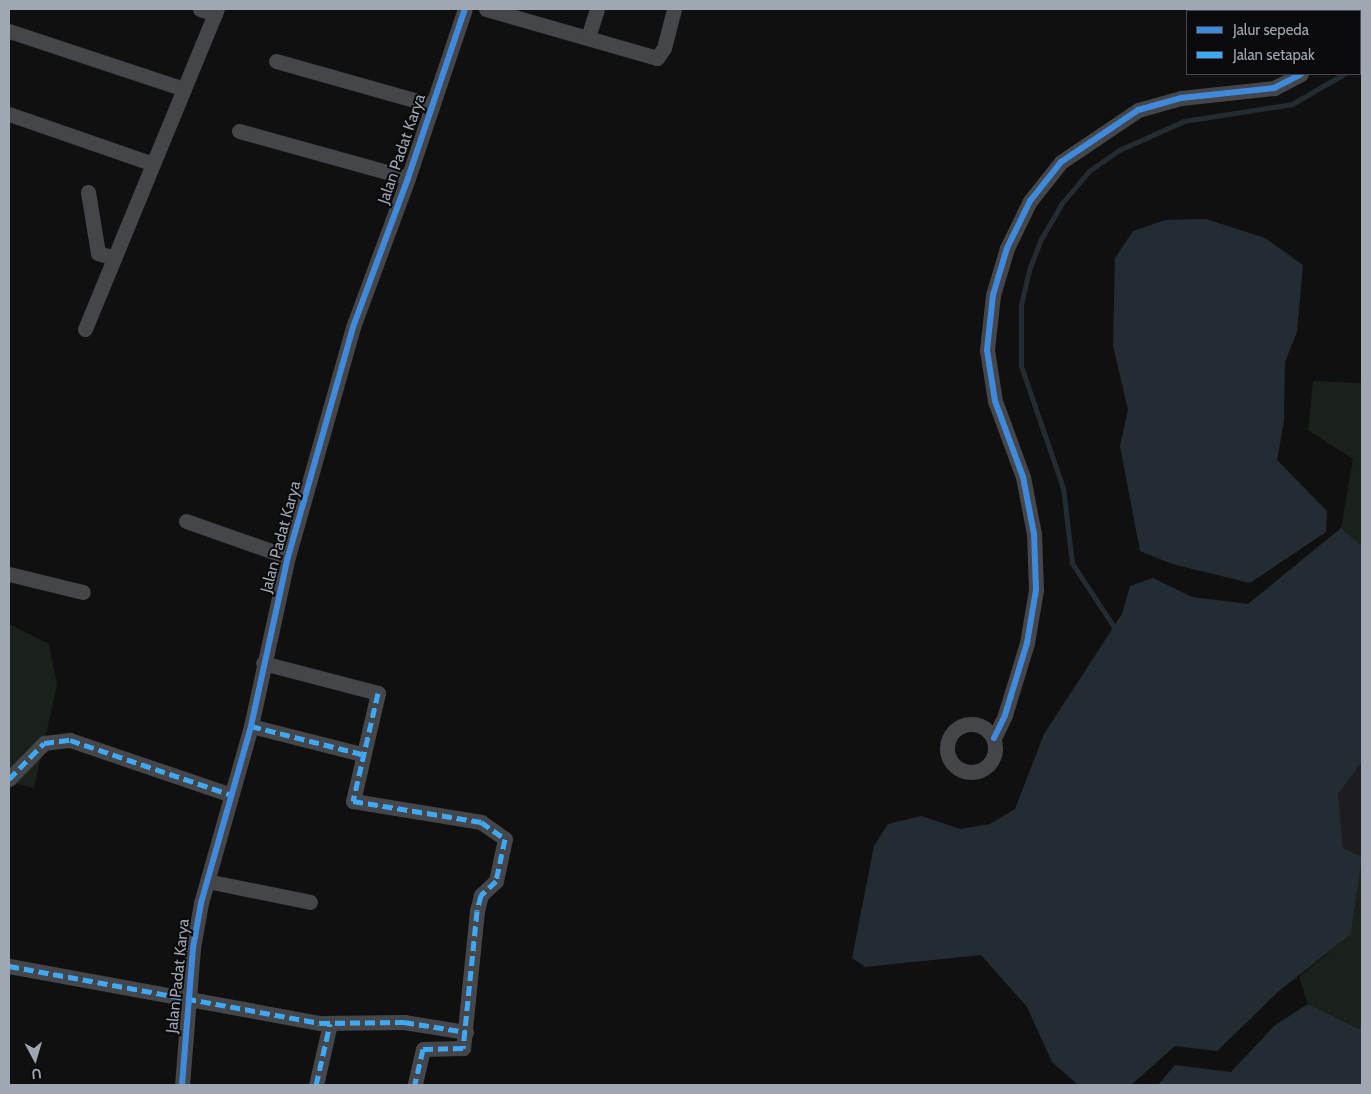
<!DOCTYPE html>
<html>
<head>
<meta charset="utf-8">
<style>
  body { margin:0 }
  #map { position:relative; width:1371px; height:1094px; overflow:hidden; background:#101010; font-family:Cabin,sans-serif }
  div>[style] { position:absolute }
  .built>* { inset:0; background:#1d1d1f }
  .green>* { inset:0; background:#1a201a }
  .water>* { inset:0; background:#232c32 }
  .stream>* { height:5px; margin:-2.5px; padding:0 2.5px; transform-origin:2.5px; border-radius:2.5px; background:#232c32 }
  .street>* { height:15px; margin:-7.5px; padding:0 7.5px; transform-origin:7.5px; border-radius:7.5px; background:#444649 }
  .street>.ring { margin:-7.5px; padding:0; box-sizing:content-box; background:none; border:15px solid #444649; border-radius:50% }
  .quiet>* { height:5px; margin-top:-2.5px; transform-origin:0; background:repeating-linear-gradient(90deg,#3fa9f5 0 10px,transparent 0 15px) }
  .cycleway>* { height:6px; margin:-3px; padding:0 3px; transform-origin:3px; border-radius:3px; background:#408adc }
  span { translate:-50% -50%; white-space:nowrap; text-align:center; line-height:1.15; -webkit-text-stroke:4px #0a0a0c; paint-order:stroke }
  .street-label { font-size:16px; color:#9fa7b3 }
  .frame { position:absolute; inset:0; border:10px solid #9fa7b3; pointer-events:none }
  .legend { position:absolute; left:1186px; top:10px; width:175px; height:65px; box-sizing:border-box; background:#0a0a0c; border:1px solid #46494f; margin:0; padding:6px 9px; list-style:none; font-size:15px; color:#9fa7b3 }
  .legend li { display:flex; align-items:center; gap:10px; height:25px }
  .legend b { width:25px; border:1px solid #46494f }
  .north { position:absolute; left:10px; top:1034px; width:50px; height:50px; -webkit-text-stroke:4px #0a0a0c; paint-order:stroke; rotate:174deg; font-size:14px; font-weight:700; line-height:20px; text-align:center; color:#9fa7b3 }
  .north::after { content:''; display:block; margin:auto; width:18px; height:22px; background:#9fa7b3; clip-path:polygon(50% 0,100% 100%,50% 72%,0 100%) }
</style>
</head>
<body>
<div id="map">
  <div class="built">
    <div style="clip-path:polygon(1362px 762px,1362px 858px,1343px 848px,1337px 794px)"></div>
  </div>
  <div class="green">
    <div style="clip-path:polygon(1313px 381px,1362px 383px,1362px 546px,1341px 528px,1353px 459px,1308px 430px)"></div>
    <div style="clip-path:polygon(9px 624px,49px 644px,57px 685px,34px 788px,9px 782px)"></div>
    <div style="clip-path:polygon(1362px 857px,1362px 1024px,1359px 1029px,1308px 1004px,1299px 977px,1351px 934px)"></div>
  </div>
  <div class="water">
    <div style="clip-path:polygon(1206px 219px,1265px 238px,1303px 265px,1297px 332px,1285px 362px,1284px 421px,1277px 460px,1327px 511px,1326px 532px,1250px 583px,1172px 564px,1140px 551px,1120px 446px,1128px 410px,1113px 346px,1115px 258px,1133px 231px,1165px 220px)"></div>
    <div style="clip-path:polygon(1341px 528px,1362px 546px,1362px 762px,1338px 794px,1343px 848px,1362px 857px,1351px 934px,1279px 991px,1217px 1051px,1175px 1046px,1131px 1085px,1078px 1085px,1052px 1062px,1027px 1007px,981px 955px,865px 967px,852px 958px,874px 846px,888px 824px,921px 816px,960px 829px,990px 824px,1015px 809px,1044px 734px,1122px 614px,1130px 586px,1153px 578px,1192px 597px,1248px 604px)"></div>
    <div style="clip-path:polygon(1308px 1004px,1359px 1029px,1362px 1024px,1362px 1085px,1158px 1085px,1175px 1065px,1231px 1072px,1274px 1026px)"></div>
  </div>
  <div class="stream">
    <div style="left:1360px;top:59px;width:4px;rotate:-56deg"></div>
    <div style="left:1114px;top:627px;width:77px;rotate:-123.3deg"></div>
    <div style="left:1072px;top:563px;width:76px;rotate:-96.8deg"></div>
    <div style="left:1063px;top:488px;width:129px;rotate:-109deg"></div>
    <div style="left:1021px;top:366px;width:61px;rotate:-90deg"></div>
    <div style="left:1021px;top:305px;width:36px;rotate:-77deg"></div>
    <div style="left:1029px;top:270px;width:33px;rotate:-69deg"></div>
    <div style="left:1041px;top:239px;width:42px;rotate:-59.7deg"></div>
    <div style="left:1062px;top:203px;width:42px;rotate:-49.8deg"></div>
    <div style="left:1089px;top:171px;width:37px;rotate:-35deg"></div>
    <div style="left:1119px;top:150px;width:71px;rotate:-24deg"></div>
    <div style="left:1184px;top:121px;width:109px;rotate:-8.9deg"></div>
    <div style="left:1292px;top:104px;width:60px;rotate:-30deg"></div>
  </div>
  <div class="street">
    <div style="left:200px;top:9px;width:16px;rotate:18deg"></div>
    <div style="left:486px;top:9px;width:178px;rotate:16deg"></div>
    <div style="left:657px;top:58px;width:12px;rotate:-55deg"></div>
    <div style="left:664px;top:48px;width:40px;rotate:-75.6deg"></div>
    <div style="left:1352px;top:11px;width:2px;rotate:-63deg"></div>
    <div style="left:9px;top:31px;width:184px;rotate:18.3deg"></div>
    <div style="left:588px;top:37px;width:29px;rotate:-72deg"></div>
    <div style="left:276px;top:61px;width:161px;rotate:15.8deg"></div>
    <div style="left:9px;top:114px;width:152px;rotate:19.1deg"></div>
    <div style="left:239px;top:131px;width:175px;rotate:15.5deg"></div>
    <div style="left:88px;top:192px;width:62px;rotate:80.7deg"></div>
    <div style="left:98px;top:253px;width:17px;rotate:17deg"></div>
    <div style="left:85px;top:329px;width:346px;rotate:-67.6deg"></div>
    <div style="left:186px;top:521px;width:108px;rotate:19.4deg"></div>
    <div style="left:9px;top:574px;width:76px;rotate:13.7deg"></div>
    <div style="left:263px;top:663px;width:119px;rotate:14.6deg"></div>
    <div style="left:378px;top:693px;width:111px;rotate:103deg"></div>
    <div style="left:353px;top:801px;width:130px;rotate:9.3deg"></div>
    <div style="left:481px;top:822px;width:29px;rotate:35deg"></div>
    <div style="left:505px;top:839px;width:43px;rotate:102.1deg"></div>
    <div style="left:496px;top:881px;width:21px;rotate:137deg"></div>
    <div style="left:481px;top:895px;width:16px;rotate:104deg"></div>
    <div style="left:477px;top:911px;width:138px;rotate:95.8deg"></div>
    <div style="left:463px;top:1048px;width:40px;rotate:178.6deg"></div>
    <div style="left:423px;top:1049px;width:37px;rotate:103deg"></div>
    <div class="ring" style="left:947px;top:724px;width:33px;height:33px"></div>
    <div style="left:251px;top:726px;width:114px;rotate:14.2deg"></div>
    <div style="left:994px;top:738px;width:25px;rotate:-64deg"></div>
    <div style="left:1005px;top:715px;width:75px;rotate:-73deg"></div>
    <div style="left:1027px;top:643px;width:54px;rotate:-80.4deg"></div>
    <div style="left:1036px;top:590px;width:56px;rotate:-92deg"></div>
    <div style="left:1034px;top:534px;width:58px;rotate:-100.9deg"></div>
    <div style="left:1023px;top:477px;width:81px;rotate:-110.2deg"></div>
    <div style="left:995px;top:401px;width:52px;rotate:-98.9deg"></div>
    <div style="left:987px;top:350px;width:55px;rotate:-83.8deg"></div>
    <div style="left:993px;top:295px;width:49px;rotate:-73.4deg"></div>
    <div style="left:1007px;top:248px;width:52px;rotate:-63.9deg"></div>
    <div style="left:1030px;top:201px;width:50px;rotate:-51.5deg"></div>
    <div style="left:1061px;top:162px;width:93px;rotate:-34deg"></div>
    <div style="left:1138px;top:110px;width:45px;rotate:-15.6deg"></div>
    <div style="left:1181px;top:98px;width:94px;rotate:-6.1deg"></div>
    <div style="left:1274px;top:88px;width:30px;rotate:-27deg"></div>
    <div style="left:9px;top:779px;width:50px;rotate:-45.8deg"></div>
    <div style="left:44px;top:743px;width:26px;rotate:-7deg"></div>
    <div style="left:70px;top:740px;width:168px;rotate:18.8deg"></div>
    <div style="left:207px;top:881px;width:105px;rotate:11.5deg"></div>
    <div style="left:9px;top:966px;width:316px;rotate:10.4deg"></div>
    <div style="left:320px;top:1023px;width:84px;rotate:-0.7deg"></div>
    <div style="left:404px;top:1022px;width:63px;rotate:9.2deg"></div>
    <div style="left:182px;top:1085px;width:137px;rotate:-85.4deg"></div>
    <div style="left:193px;top:948px;width:46px;rotate:-79.9deg"></div>
    <div style="left:201px;top:903px;width:184px;rotate:-74.2deg"></div>
    <div style="left:251px;top:726px;width:173px;rotate:-77.7deg"></div>
    <div style="left:288px;top:557px;width:239px;rotate:-74.2deg"></div>
    <div style="left:353px;top:327px;width:159px;rotate:-69.7deg"></div>
    <div style="left:408px;top:178px;width:178px;rotate:-71.4deg"></div>
    <div style="left:316px;top:1085px;width:63px;rotate:-77.1deg"></div>
  </div>
  <div class="quiet">
    <div style="left:378px;top:693px;width:111px;rotate:103deg"></div>
    <div style="left:353px;top:801px;width:130px;rotate:9.3deg"></div>
    <div style="left:481px;top:822px;width:29px;rotate:35deg"></div>
    <div style="left:505px;top:839px;width:43px;rotate:102.1deg"></div>
    <div style="left:496px;top:881px;width:21px;rotate:137deg"></div>
    <div style="left:481px;top:895px;width:16px;rotate:104deg"></div>
    <div style="left:477px;top:911px;width:138px;rotate:95.8deg"></div>
    <div style="left:463px;top:1048px;width:40px;rotate:178.6deg"></div>
    <div style="left:423px;top:1049px;width:37px;rotate:103deg"></div>
    <div style="left:251px;top:726px;width:114px;rotate:14.2deg"></div>
    <div style="left:9px;top:779px;width:50px;rotate:-45.8deg"></div>
    <div style="left:44px;top:743px;width:26px;rotate:-7deg"></div>
    <div style="left:70px;top:740px;width:168px;rotate:18.8deg"></div>
    <div style="left:9px;top:966px;width:316px;rotate:10.4deg"></div>
    <div style="left:320px;top:1023px;width:84px;rotate:-0.7deg"></div>
    <div style="left:404px;top:1022px;width:63px;rotate:9.2deg"></div>
    <div style="left:316px;top:1085px;width:63px;rotate:-77.1deg"></div>
  </div>
  <div class="cycleway">
    <div style="left:994px;top:738px;width:25px;rotate:-64deg"></div>
    <div style="left:1005px;top:715px;width:75px;rotate:-73deg"></div>
    <div style="left:1027px;top:643px;width:54px;rotate:-80.4deg"></div>
    <div style="left:1036px;top:590px;width:56px;rotate:-92deg"></div>
    <div style="left:1034px;top:534px;width:58px;rotate:-100.9deg"></div>
    <div style="left:1023px;top:477px;width:81px;rotate:-110.2deg"></div>
    <div style="left:995px;top:401px;width:52px;rotate:-98.9deg"></div>
    <div style="left:987px;top:350px;width:55px;rotate:-83.8deg"></div>
    <div style="left:993px;top:295px;width:49px;rotate:-73.4deg"></div>
    <div style="left:1007px;top:248px;width:52px;rotate:-63.9deg"></div>
    <div style="left:1030px;top:201px;width:50px;rotate:-51.5deg"></div>
    <div style="left:1061px;top:162px;width:93px;rotate:-34deg"></div>
    <div style="left:1138px;top:110px;width:45px;rotate:-15.6deg"></div>
    <div style="left:1181px;top:98px;width:94px;rotate:-6.1deg"></div>
    <div style="left:1274px;top:88px;width:30px;rotate:-27deg"></div>
    <div style="left:182px;top:1085px;width:137px;rotate:-85.4deg"></div>
    <div style="left:193px;top:948px;width:46px;rotate:-79.9deg"></div>
    <div style="left:201px;top:903px;width:184px;rotate:-74.2deg"></div>
    <div style="left:251px;top:726px;width:173px;rotate:-77.7deg"></div>
    <div style="left:288px;top:557px;width:239px;rotate:-74.2deg"></div>
    <div style="left:353px;top:327px;width:159px;rotate:-69.7deg"></div>
    <div style="left:408px;top:178px;width:178px;rotate:-71.4deg"></div>
  </div>
  <div class="street-label">
    <span style="left:402px;top:149px;rotate:-71deg">Jalan Padat Karya</span>
    <span style="left:281px;top:537px;rotate:-75deg">Jalan Padat Karya</span>
    <span style="left:178px;top:976px;rotate:-84deg">Jalan Padat Karya</span>
  </div>
  <div class="frame"></div>
  <ul class="legend">
  <li><b style="height:6px;background:#408adc"></b>Jalur sepeda</li>
  <li><b style="height:6px;background:#3fa9f5"></b>Jalan setapak</li>
  </ul>
  <div class="north">U</div>
</div>
</body>
</html>
